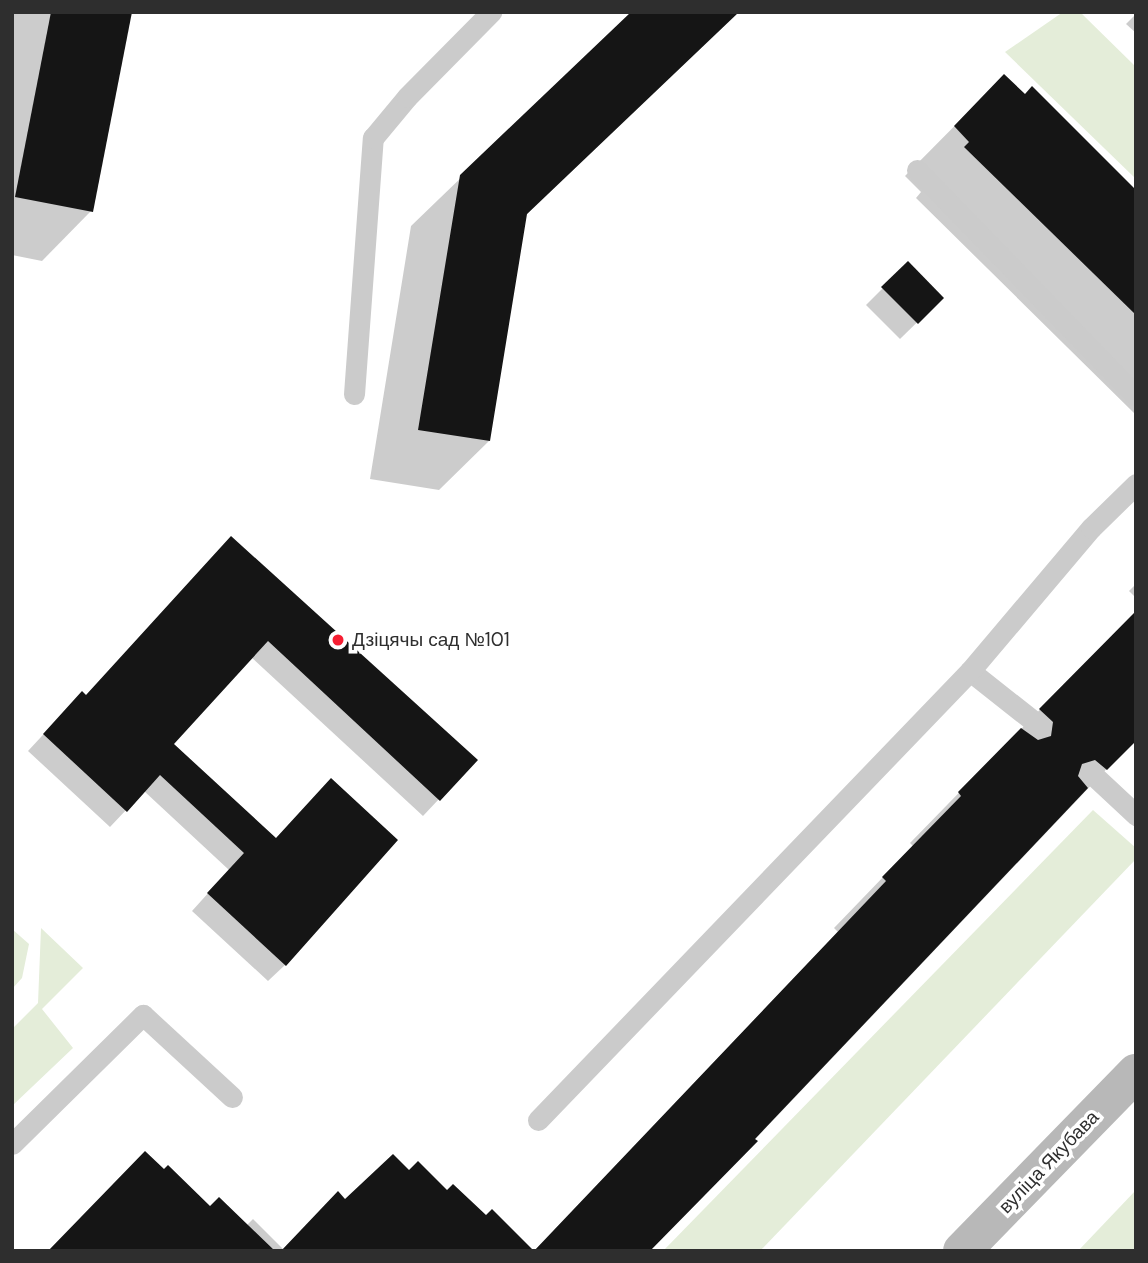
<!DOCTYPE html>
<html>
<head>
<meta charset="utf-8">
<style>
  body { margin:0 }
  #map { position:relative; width:1148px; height:1263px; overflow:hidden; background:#fff; font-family:"DM Sans",sans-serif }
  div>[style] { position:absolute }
  .green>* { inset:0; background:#e4edd9 }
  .shadow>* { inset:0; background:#0003 }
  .building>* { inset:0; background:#151515 }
  .lane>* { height:21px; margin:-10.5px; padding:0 10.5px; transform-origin:10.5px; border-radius:10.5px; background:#cbcbcb }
  .secondary>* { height:38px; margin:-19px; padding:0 19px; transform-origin:19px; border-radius:19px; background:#b8b8b8 }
  .dots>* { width:19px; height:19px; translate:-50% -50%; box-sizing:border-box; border:4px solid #fff; border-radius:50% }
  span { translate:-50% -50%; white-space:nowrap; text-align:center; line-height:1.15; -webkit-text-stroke:7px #fff; paint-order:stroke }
  .poi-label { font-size:19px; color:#2e2e2e }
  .left { translate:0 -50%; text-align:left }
  .street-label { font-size:19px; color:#2e2e2e }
  .frame { position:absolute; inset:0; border:14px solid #2e2e2e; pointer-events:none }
</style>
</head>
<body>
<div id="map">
  <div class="green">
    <div style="clip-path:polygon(1063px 12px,1080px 12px,1136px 67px,1136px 179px,1005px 52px)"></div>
    <div style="clip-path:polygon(1093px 810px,1136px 848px,1136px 859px,760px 1251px,663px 1251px)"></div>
    <div style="clip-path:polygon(41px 928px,83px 968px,42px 1009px,73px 1048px,12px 1106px,12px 1029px,38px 1003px)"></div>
    <div style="clip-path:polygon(12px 929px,29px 944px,22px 978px,12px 989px)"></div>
    <div style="clip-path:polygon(1136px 1190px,1136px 1251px,1078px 1251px)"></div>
  </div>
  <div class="shadow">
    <div style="clip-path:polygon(12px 12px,130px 12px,91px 211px,42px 261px,12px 255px)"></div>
    <div style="clip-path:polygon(633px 12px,739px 12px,525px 216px,489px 441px,439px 490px,370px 479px,411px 226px)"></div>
    <div style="clip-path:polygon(1136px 14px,1136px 33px,1126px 24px)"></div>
    <div style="clip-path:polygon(1004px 76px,1136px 191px,1136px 415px,916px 198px,921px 192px,905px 176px)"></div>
    <div style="clip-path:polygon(908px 263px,942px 298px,900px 339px,866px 305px)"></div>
    <div style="clip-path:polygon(215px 554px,439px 799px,423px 816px,251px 657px,171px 744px,276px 840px,285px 965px,268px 981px,192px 911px,229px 870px,144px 791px,110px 827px,28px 751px,66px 710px,85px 697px)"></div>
    <div style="clip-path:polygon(1136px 584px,1136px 598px,1129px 591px)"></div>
    <div style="clip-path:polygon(1136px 611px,1136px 738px,649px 1251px,534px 1251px,838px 932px,834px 928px,913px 846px,910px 843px)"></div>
    <div style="clip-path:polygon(409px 1172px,447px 1192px,532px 1251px,49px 1251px,210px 1209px,246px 1226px,253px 1219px,283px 1249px,338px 1194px,345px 1201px)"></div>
  </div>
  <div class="building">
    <div style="clip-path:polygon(51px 12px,132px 12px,93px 212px,15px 197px)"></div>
    <div style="clip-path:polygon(631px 12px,739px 12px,527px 214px,490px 441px,418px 430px,460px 175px)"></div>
    <div style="clip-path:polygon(1004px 74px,1025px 94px,1032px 86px,1136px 190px,1136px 315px,964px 147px,969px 142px,954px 126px)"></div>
    <div style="clip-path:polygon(908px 261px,944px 298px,918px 324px,881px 287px)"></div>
    <div style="clip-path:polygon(231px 536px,478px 760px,440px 801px,268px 641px,174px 744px,276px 838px,331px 778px,398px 840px,286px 966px,207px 893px,244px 853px,160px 775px,127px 812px,43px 734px,82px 691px,86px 695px)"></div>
    <div style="clip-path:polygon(1136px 611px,1136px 741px,1107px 770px,1095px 760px,1082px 764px,1078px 776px,1088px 788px,755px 1139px,758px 1141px,650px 1251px,281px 1251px,338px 1191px,345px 1199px,393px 1154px,409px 1170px,418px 1161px,447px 1190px,453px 1184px,486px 1215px,492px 1209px,534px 1251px,886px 881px,882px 877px,961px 796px,958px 792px,1021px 728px,1038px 740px,1051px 736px,1053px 722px,1039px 709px)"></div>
    <div style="clip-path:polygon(145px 1151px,164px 1169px,168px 1165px,210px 1206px,219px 1197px,275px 1251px,48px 1251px)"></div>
  </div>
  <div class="lane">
    <div style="left:917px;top:170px;width:315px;rotate:45.9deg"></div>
    <div style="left:354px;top:394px;width:257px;rotate:-85.8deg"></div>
    <div style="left:373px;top:138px;width:53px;rotate:-50.3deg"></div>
    <div style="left:407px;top:97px;width:120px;rotate:-45.3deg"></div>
    <div style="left:970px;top:671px;width:90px;rotate:38.3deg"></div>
    <div style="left:1091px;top:773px;width:62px;rotate:43deg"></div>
    <div style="left:538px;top:1120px;width:623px;rotate:-46.11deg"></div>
    <div style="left:970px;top:671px;width:187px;rotate:-49.8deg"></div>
    <div style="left:1091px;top:528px;width:63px;rotate:-44.4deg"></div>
    <div style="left:12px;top:1144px;width:184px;rotate:-44.6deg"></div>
    <div style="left:143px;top:1015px;width:121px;rotate:42.7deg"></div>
  </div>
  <div class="secondary">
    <div style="left:962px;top:1251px;width:249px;rotate:-45.7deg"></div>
  </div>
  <div class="dots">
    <div style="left:338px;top:640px;background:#f61e32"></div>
  </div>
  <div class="poi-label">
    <span class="left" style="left:352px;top:640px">Дзіцячы сад №101</span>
  </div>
  <div class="street-label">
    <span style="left:1049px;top:1162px;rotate:-46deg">вуліца Якубава</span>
  </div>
  <div class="frame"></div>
</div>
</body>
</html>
